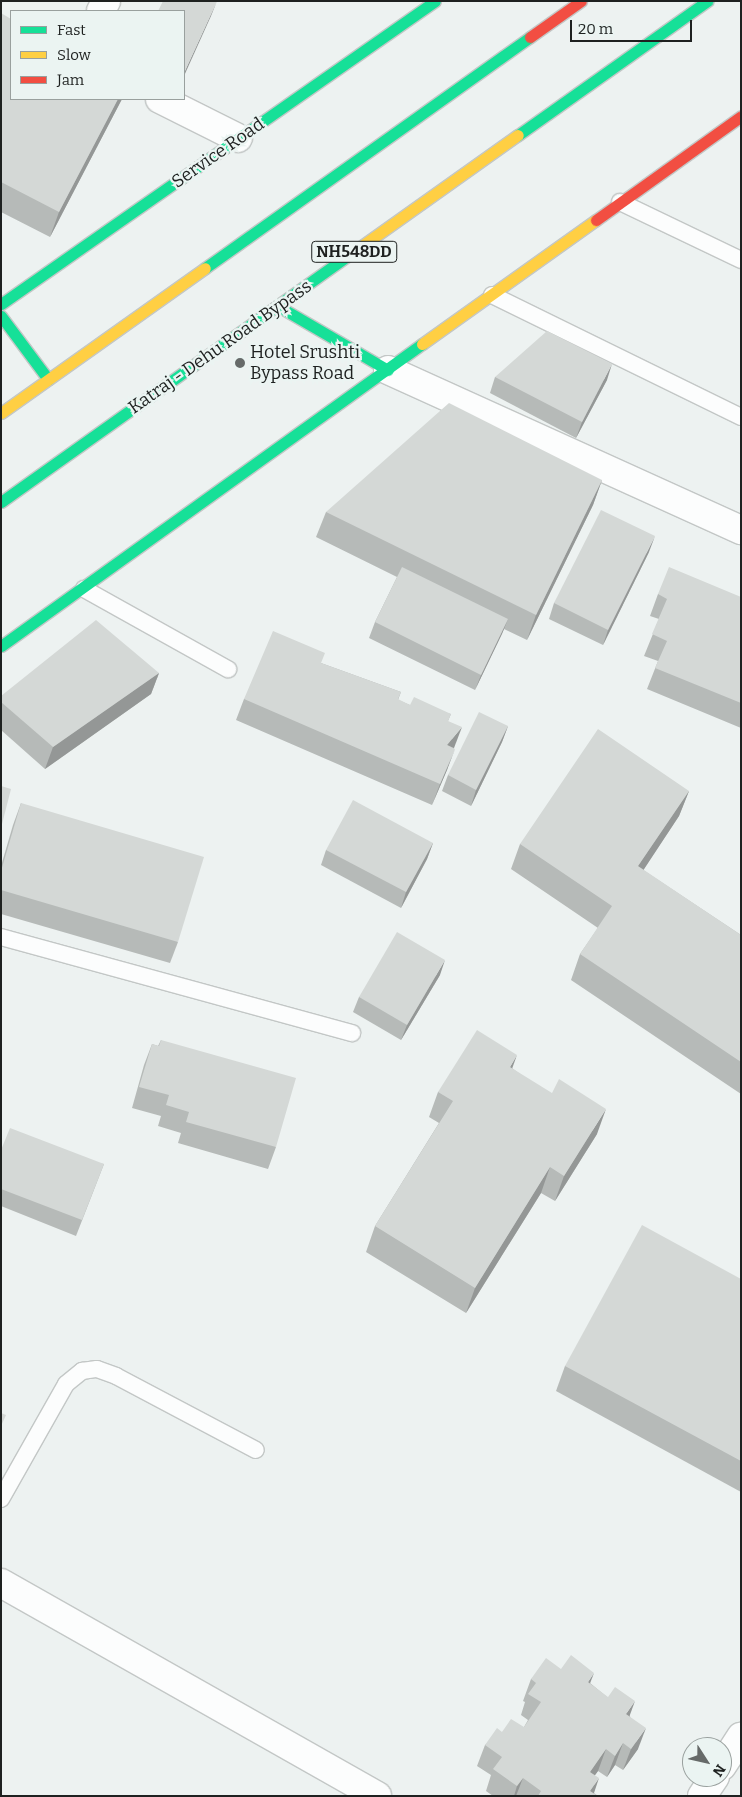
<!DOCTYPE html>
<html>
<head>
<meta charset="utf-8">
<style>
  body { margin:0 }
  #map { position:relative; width:742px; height:1797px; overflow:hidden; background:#edf2f1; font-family:Bitter,serif }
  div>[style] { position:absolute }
  .roads { filter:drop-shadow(1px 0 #c3c7c6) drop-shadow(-1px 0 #c3c7c6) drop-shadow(0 1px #c3c7c6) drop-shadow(0 -1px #c3c7c6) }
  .lane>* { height:16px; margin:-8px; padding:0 8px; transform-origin:8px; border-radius:8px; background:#fcfdfd }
  .street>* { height:28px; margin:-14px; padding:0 14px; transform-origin:14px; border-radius:14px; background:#fcfdfd }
  .fast>* { height:11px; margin:-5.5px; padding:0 5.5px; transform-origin:5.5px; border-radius:5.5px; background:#16e098 }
  .slow>* { height:11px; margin:-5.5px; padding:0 5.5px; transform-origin:5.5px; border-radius:5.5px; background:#ffcf43 }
  .jam>* { height:11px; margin:-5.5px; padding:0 5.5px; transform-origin:5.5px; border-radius:5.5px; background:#f24e42 }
  .wall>* { inset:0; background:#b6bab8 }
  .shaded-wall>* { inset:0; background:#949796 }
  .building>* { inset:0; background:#d4d8d6 }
  .dots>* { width:14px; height:14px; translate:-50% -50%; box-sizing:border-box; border:2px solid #ebf4f2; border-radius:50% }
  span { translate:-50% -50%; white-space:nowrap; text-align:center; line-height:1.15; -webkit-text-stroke:4.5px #ebf4f2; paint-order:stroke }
  .shield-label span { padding:1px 4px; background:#ebf4f2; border:1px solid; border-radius:4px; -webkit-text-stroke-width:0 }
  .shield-label { font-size:16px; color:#1e2120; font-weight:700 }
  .street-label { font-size:18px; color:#1e2120 }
  .poi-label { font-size:18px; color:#1e2120 }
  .left { translate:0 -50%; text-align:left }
  .frame { position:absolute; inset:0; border:2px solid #1e2120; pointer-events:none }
  .legend { position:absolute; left:10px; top:10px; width:175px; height:90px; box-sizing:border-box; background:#ebf4f2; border:1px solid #99a09e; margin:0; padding:6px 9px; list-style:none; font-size:15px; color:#1e2120 }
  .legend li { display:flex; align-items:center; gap:10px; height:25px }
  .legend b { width:25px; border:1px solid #99a09e }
  .north { position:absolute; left:682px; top:1737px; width:50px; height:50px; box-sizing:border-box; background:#ebf4f2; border:1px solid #99a09e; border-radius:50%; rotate:125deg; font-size:14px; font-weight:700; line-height:20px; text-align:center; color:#1e2120 }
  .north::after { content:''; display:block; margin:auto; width:18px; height:22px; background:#666a69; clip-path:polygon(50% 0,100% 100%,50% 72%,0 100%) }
  .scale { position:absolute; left:570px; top:20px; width:122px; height:22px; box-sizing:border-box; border:2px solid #1e2120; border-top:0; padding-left:6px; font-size:15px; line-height:18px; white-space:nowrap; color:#1e2120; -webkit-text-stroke:4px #ebf4f2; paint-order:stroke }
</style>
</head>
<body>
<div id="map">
  <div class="roads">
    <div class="lane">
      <div style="left:620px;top:202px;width:134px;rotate:25.6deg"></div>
      <div style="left:492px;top:295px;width:277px;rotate:26.1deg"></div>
      <div style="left:84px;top:589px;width:165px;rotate:29.1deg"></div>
      <div style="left:1px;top:937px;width:364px;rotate:15.3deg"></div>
      <div style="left:1px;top:1499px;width:132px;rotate:-60.5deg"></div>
      <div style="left:66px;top:1384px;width:21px;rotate:-39deg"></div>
      <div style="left:82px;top:1371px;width:15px;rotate:-8deg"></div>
      <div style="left:97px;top:1369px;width:20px;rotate:20deg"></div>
      <div style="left:116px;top:1376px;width:158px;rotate:27.9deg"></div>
    </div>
    <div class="street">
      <div style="left:101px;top:11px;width:11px;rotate:-63deg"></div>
      <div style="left:160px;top:99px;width:87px;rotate:26.6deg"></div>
      <div style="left:388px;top:370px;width:388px;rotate:24.4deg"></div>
      <div style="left:1px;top:1583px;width:432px;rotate:29.5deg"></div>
      <div style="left:722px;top:1766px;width:35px;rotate:-57deg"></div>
      <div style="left:702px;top:1796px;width:23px;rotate:-56deg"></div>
    </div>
    <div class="fast">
      <div style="left:518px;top:135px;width:232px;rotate:-35.3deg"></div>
      <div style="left:205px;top:268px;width:399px;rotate:-35.4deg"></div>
      <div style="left:1px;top:304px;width:529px;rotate:-34.92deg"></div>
      <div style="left:278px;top:306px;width:127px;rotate:30.2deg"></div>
      <div style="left:1px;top:316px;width:79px;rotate:53.3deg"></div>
      <div style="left:1px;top:502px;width:427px;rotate:-35.4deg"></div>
      <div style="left:1px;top:646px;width:518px;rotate:-35.65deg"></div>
    </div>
    <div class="slow">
      <div style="left:349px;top:255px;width:207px;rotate:-35.4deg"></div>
      <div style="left:422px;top:344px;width:214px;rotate:-35.5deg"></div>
      <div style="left:1px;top:413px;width:250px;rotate:-35.4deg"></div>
    </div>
    <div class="jam">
      <div style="left:530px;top:37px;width:62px;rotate:-35.2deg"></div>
      <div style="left:596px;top:220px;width:178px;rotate:-35.6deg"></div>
    </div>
  </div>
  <div class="wall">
    <div style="clip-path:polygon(1px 13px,11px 99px,122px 99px,50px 237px,1px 212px)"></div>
    <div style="clip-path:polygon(495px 377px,607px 380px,576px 438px,490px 393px)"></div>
    <div style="clip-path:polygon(602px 480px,593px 505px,527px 640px,504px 629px,475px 690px,369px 638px,375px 622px,397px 577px,316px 537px,326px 512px)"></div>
    <div style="clip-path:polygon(649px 552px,603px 645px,549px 619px,554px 603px)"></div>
    <div style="clip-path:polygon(658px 594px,741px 597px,741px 728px,647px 689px,658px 661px,644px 656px,659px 619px,650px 616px)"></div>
    <div style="clip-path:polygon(321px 663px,401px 692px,398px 700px,410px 705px,451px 714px,448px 721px,454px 748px,447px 770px,432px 805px,236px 720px,244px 699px)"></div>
    <div style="clip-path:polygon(159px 673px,151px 694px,45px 769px,1px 730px,1px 696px)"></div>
    <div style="clip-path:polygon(508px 726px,502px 742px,471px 806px,442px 791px,448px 775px)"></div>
    <div style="clip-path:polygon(689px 791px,679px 816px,643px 870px,741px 935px,741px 1094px,571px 980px,580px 954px,598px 928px,511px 869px,520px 844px)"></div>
    <div style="clip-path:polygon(21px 803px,178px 942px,170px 963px,1px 914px,1px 866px,13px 825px)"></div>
    <div style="clip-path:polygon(433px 843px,427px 859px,401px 908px,321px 865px,326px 850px)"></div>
    <div style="clip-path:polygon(440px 975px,401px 1040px,353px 1012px,359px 997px)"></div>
    <div style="clip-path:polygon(161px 1040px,276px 1147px,268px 1169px,178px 1143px,181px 1133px,158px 1126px,161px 1116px,132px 1108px,144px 1065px,152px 1044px,158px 1046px)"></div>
    <div style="clip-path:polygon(512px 1068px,597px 1134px,555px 1201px,541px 1193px,466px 1313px,366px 1252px,375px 1226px,439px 1123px,429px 1117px,438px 1092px)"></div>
    <div style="clip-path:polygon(1px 1150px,104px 1164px,76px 1236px,1px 1206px)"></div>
    <div style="clip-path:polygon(741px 1279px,741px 1492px,556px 1391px,565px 1366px)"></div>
    <div style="clip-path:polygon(561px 1669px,590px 1683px,630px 1716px,638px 1749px,623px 1770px,615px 1765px,607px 1777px,598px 1771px,595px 1775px,594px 1793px,598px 1796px,493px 1796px,486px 1791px,491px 1775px,477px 1766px,485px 1745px,502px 1732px,524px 1727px,528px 1720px,521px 1715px,525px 1702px,523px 1701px,531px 1679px)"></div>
  </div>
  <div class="shaded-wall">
    <div style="clip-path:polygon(217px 1px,211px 16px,184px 76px,184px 73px)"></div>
    <div style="clip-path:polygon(118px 99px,122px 99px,50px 237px,59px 212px)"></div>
    <div style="clip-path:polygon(612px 364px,607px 380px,576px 438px,582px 422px)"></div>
    <div style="clip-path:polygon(602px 480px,593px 505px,527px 640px,536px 615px)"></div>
    <div style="clip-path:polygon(655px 536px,649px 552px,603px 645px,608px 630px)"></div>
    <div style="clip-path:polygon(508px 619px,502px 634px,475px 690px,481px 675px)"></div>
    <div style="clip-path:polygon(159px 673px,151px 694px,45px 769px,53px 747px)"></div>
    <div style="clip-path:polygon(508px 726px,502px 742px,471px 806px,476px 790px)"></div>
    <div style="clip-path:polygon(462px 727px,454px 748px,447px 745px)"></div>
    <div style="clip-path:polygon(455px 749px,447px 770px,432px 805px,440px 784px)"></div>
    <div style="clip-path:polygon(689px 791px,679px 816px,629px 892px,638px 866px)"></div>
    <div style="clip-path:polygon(433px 843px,427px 859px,401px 908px,406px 892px)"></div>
    <div style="clip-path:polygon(445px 960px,440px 975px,401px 1040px,407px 1025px)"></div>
    <div style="clip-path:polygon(517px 1055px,508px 1080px,510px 1067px)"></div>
    <div style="clip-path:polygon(606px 1109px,597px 1134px,555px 1201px,564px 1176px)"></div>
    <div style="clip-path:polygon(550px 1167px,541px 1193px,466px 1313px,475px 1288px)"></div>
    <div style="clip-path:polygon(594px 1673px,586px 1694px,588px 1682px)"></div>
    <div style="clip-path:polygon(635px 1701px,627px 1723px,626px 1714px)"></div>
    <div style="clip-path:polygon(646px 1728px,638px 1749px,623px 1770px,631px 1749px)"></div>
    <div style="clip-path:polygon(623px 1743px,615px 1765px,607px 1777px,615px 1756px)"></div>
    <div style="clip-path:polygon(606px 1749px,598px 1771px,582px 1793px,590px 1772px)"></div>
    <div style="clip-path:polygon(523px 1778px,516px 1796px,514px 1796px,517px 1786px)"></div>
    <div style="clip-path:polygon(599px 1778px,593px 1796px,590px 1791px)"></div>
  </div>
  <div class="building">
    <div style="clip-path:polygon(163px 1px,217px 1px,184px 73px,184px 11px,158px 11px)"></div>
    <div style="clip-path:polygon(1px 13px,11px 19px,11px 99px,118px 99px,59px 212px,1px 182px)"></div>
    <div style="clip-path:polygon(547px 331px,612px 364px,582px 422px,495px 377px)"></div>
    <div style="clip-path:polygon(449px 403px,602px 480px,536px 615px,326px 512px)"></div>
    <div style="clip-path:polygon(601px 510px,655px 536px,608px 630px,554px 603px)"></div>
    <div style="clip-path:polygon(402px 567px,508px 619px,481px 675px,375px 622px)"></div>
    <div style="clip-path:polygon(669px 567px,741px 597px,741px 703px,655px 668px,667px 641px,652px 634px,667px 599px,658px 594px)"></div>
    <div style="clip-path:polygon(96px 620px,159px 673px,53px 747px,1px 702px,1px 696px)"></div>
    <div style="clip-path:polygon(273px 631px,325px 653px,321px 663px,401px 692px,398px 699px,410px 705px,414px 697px,451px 714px,448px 721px,462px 727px,447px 745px,455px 749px,440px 784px,244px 699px)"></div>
    <div style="clip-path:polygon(479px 712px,508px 726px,476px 790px,448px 775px)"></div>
    <div style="clip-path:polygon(598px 729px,689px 791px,638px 866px,741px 935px,741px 1062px,580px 954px,612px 906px,520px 844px)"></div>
    <div style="clip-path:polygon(1px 786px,11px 789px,1px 828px)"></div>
    <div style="clip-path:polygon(353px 800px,433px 843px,406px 892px,326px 850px)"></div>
    <div style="clip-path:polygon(21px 803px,204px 857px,178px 942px,1px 890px,1px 871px)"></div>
    <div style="clip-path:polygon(397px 932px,445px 960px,407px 1025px,359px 997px)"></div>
    <div style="clip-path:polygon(477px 1030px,517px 1055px,510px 1067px,552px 1093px,559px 1079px,606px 1109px,564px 1176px,550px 1167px,475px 1288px,375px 1226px,453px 1101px,438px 1092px)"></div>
    <div style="clip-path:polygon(161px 1040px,296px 1078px,276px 1147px,186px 1122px,189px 1112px,166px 1105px,169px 1095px,139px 1087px,152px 1044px,159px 1046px)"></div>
    <div style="clip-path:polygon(10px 1128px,104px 1164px,82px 1220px,1px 1189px,1px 1150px)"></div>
    <div style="clip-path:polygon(642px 1225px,741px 1279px,741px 1461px,565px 1366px)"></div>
    <div style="clip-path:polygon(1px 1413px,6px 1415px,1px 1426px)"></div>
    <div style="clip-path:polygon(571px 1655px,594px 1673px,588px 1682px,608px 1697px,615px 1687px,635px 1701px,626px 1714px,646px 1728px,631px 1749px,623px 1743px,615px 1756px,606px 1749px,590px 1772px,599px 1778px,590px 1791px,598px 1796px,538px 1796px,541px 1791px,523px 1778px,517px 1786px,493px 1769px,502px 1757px,485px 1745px,497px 1728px,502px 1732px,511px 1719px,524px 1727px,541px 1702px,528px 1694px,536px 1683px,531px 1679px,546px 1658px,561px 1669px)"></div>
  </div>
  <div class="dots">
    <div style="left:240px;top:363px;background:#666a69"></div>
  </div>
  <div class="shield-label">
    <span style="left:354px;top:252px">NH548DD</span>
  </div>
  <div class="street-label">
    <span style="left:218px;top:153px;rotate:-35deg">Service Road</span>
    <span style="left:220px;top:347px;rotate:-35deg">Katraj - Dehu Road Bypass</span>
  </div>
  <div class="poi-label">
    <span class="left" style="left:250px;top:363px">Hotel Srushti<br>Bypass Road</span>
  </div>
  <div class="frame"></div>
  <ul class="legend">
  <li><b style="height:6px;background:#16e098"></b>Fast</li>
  <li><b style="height:6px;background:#ffcf43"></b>Slow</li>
  <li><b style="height:6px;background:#f24e42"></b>Jam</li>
  </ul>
  <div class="north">N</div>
  <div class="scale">20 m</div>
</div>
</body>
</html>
